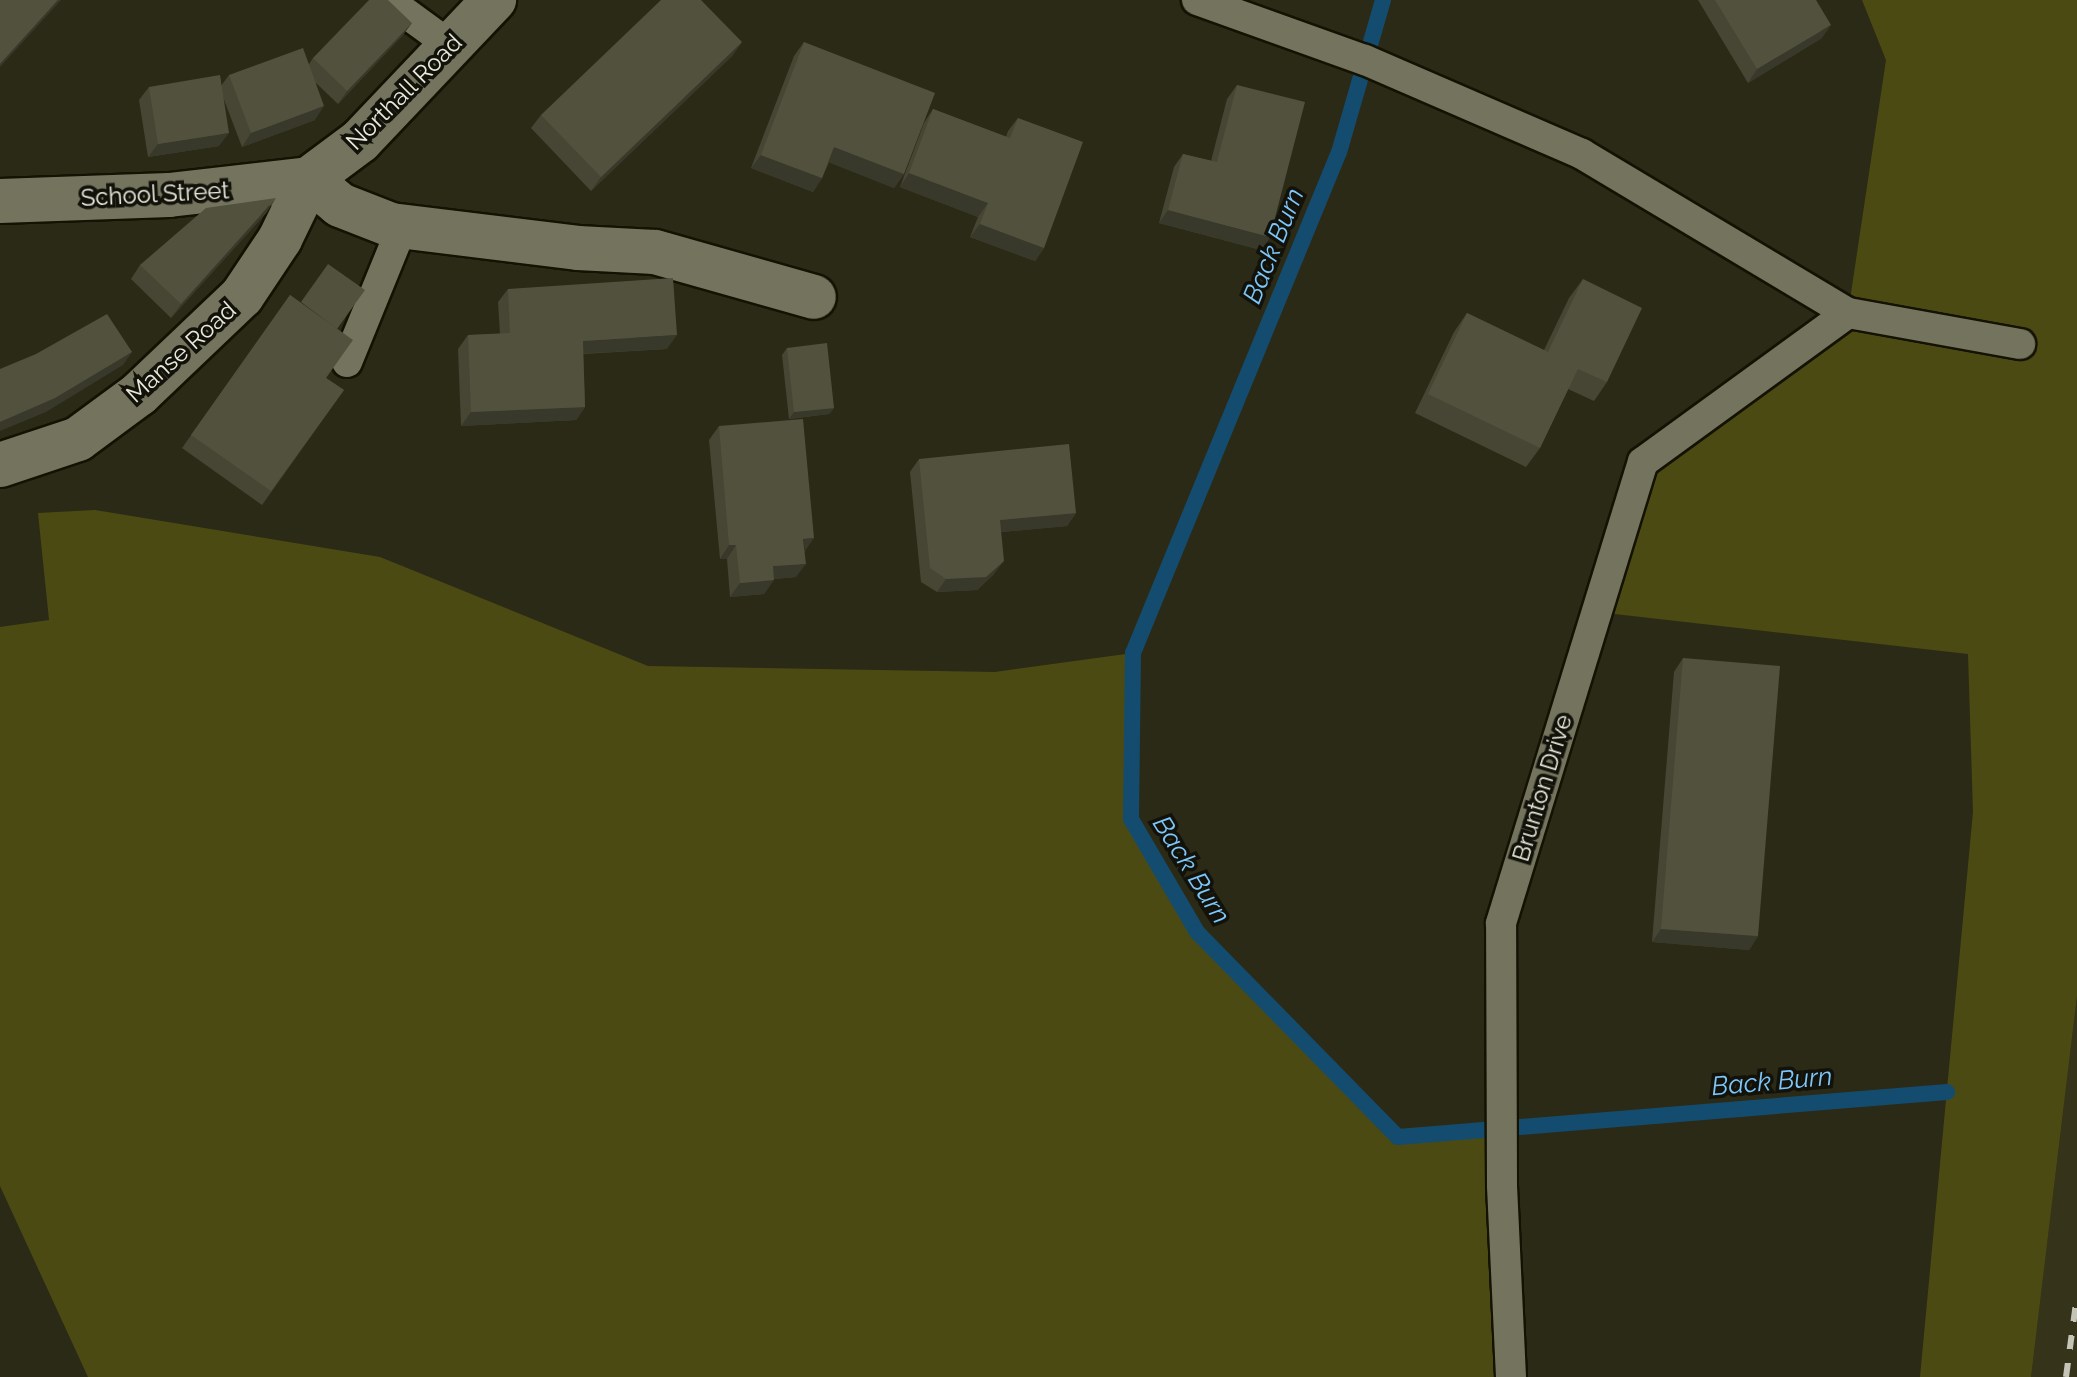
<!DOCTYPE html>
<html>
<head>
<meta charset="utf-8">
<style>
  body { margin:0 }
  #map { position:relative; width:2077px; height:1377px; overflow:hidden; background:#2b2a17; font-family:Raleway,sans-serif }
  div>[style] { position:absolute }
  .built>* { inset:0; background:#35341a }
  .green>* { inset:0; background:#4c4a13 }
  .stream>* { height:16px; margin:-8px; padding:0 8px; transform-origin:8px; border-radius:8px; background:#144c6f }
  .roads { filter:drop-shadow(2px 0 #131203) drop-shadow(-2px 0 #131203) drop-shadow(0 2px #131203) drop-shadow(0 -2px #131203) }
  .lane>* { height:30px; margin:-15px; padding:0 15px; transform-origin:15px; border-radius:15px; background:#74745e }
  .street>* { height:44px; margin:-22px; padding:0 22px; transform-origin:22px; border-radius:22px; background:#74745e }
  .rail>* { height:6px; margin-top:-3px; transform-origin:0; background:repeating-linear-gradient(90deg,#c5c5b7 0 14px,transparent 0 28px) }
  .wall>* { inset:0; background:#474634 }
  .shaded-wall>* { inset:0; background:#39392b }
  .building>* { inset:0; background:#52513d }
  span { translate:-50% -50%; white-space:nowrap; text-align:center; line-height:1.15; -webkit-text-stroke:7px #12120a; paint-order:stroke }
  .street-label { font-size:24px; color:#e9e9dd }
  .water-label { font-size:26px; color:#7dc7fb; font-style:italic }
</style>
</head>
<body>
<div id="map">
  <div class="built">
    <div style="clip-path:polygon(2077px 996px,2077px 1377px,2031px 1377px)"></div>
  </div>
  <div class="green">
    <div style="clip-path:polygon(1862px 0,2077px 0,2077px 996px,2031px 1377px,1920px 1377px,1973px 812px,1968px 654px,1597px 612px,1643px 462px,1848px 313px,1886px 60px)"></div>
    <div style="clip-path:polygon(95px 510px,380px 557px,648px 666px,995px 672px,1133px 653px,1131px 819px,1197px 932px,1398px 1137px,1501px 1129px,1512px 1377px,88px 1377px,0 1186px,0 627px,49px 620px,38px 513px)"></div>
  </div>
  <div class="stream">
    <div style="left:1383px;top:0;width:158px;rotate:106.1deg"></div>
    <div style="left:1339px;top:152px;width:542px;rotate:112.35deg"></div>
    <div style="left:1133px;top:653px;width:166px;rotate:90.7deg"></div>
    <div style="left:1131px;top:819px;width:131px;rotate:59.7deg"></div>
    <div style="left:1197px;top:932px;width:287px;rotate:45.6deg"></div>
    <div style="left:1398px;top:1137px;width:551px;rotate:-4.69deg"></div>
  </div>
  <div class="roads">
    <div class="lane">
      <div style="left:388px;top:0;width:78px;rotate:36.1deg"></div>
      <div style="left:1197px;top:0;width:178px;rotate:19.7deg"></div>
      <div style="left:1365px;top:60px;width:236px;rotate:23.4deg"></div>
      <div style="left:1582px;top:154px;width:310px;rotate:30.9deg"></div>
      <div style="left:1848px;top:313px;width:175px;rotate:10.2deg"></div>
      <div style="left:347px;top:362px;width:146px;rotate:-67.8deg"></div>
      <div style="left:1511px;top:1377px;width:192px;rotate:-92.7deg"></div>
      <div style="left:1502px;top:1185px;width:262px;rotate:-90.2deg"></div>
      <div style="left:1501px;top:923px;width:482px;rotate:-72.9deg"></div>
      <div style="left:1643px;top:462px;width:253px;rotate:-36deg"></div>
    </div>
    <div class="street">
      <div style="left:309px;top:179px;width:40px;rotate:40deg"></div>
      <div style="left:340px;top:205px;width:55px;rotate:21.4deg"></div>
      <div style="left:391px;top:225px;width:188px;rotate:7deg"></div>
      <div style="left:578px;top:248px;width:77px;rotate:3deg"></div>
      <div style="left:655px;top:252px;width:165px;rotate:15.8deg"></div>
      <div style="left:0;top:201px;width:169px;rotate:-2deg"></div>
      <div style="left:169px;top:195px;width:141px;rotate:-6.5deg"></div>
      <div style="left:0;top:465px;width:82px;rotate:-18.4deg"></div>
      <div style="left:78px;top:439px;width:76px;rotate:-36.4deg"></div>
      <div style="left:139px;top:394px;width:142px;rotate:-43.6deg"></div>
      <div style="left:242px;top:296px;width:69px;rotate:-56.3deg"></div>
      <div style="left:280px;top:239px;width:67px;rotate:-64.2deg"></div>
      <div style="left:309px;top:179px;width:64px;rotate:-36.7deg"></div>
      <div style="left:360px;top:141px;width:195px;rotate:-46.5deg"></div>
    </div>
  </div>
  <div class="rail">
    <div style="left:2066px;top:1377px;width:82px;rotate:-82.3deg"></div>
  </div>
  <div class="wall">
    <div style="clip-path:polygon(1698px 0,1816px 0,1822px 38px,1748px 83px)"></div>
    <div style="clip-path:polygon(412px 23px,402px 36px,338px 104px,316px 83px,315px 120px,242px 147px,223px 97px,219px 146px,148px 157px,139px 100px,149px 87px,221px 86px,229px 75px,309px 64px,313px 58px)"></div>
    <div style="clip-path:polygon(742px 42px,732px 56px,591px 191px,531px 128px,541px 115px)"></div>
    <div style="clip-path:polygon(804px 42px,904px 174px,894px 188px,829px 162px,822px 178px,813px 192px,751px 168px,794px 56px)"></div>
    <div style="clip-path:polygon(1237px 85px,1270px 237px,1261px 250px,1159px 223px,1174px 167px,1183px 154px,1211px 161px,1227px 99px)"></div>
    <div style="clip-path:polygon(933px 109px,1006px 137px,1008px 131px,1018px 118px,1044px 248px,1035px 261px,970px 237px,978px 217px,900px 187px,924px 123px)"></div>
    <div style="clip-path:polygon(267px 212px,171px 318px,131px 279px,140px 265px)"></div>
    <div style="clip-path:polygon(1583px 279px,1607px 382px,1594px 401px,1568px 389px,1540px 448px,1526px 467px,1415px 413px,1454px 332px,1467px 313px,1544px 350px,1569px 298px)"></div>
    <div style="clip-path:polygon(508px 289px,667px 349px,583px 354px,585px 407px,576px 420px,461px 426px,458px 349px,468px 335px,500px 334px,498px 302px)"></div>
    <div style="clip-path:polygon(290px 295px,337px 329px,326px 378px,344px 390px,262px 505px,182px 448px)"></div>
    <div style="clip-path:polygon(787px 348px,834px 408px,829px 414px,789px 419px,782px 355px)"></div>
    <div style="clip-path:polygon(719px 426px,805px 551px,796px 577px,774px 579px,764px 594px,730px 597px,727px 559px,720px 559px,709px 440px)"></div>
    <div style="clip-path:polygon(919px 459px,1076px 513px,1067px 526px,1001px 532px,994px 574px,977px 590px,937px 592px,921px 582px,910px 472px)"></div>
    <div style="clip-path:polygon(1683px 658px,1758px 936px,1749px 950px,1652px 942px,1674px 672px)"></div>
  </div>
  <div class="shaded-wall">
    <div style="clip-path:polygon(58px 0,61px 0,0 67px,0 64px)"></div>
    <div style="clip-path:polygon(412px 23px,402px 36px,338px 104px,347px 91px)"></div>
    <div style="clip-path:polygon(1831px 25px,1822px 38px,1748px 83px,1757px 69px)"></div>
    <div style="clip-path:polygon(742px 42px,732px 56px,591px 191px,601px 177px)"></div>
    <div style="clip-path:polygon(324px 106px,315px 120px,242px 147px,251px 133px)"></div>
    <div style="clip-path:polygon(229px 133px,219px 146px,148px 157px,158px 144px)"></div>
    <div style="clip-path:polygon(834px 147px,904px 174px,894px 188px,825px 161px)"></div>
    <div style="clip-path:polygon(761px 155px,822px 178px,813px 192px,751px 168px)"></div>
    <div style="clip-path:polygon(909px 173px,988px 203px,978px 217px,900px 187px)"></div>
    <div style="clip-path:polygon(276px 198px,267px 212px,171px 318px,181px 304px)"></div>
    <div style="clip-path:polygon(1168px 210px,1270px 237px,1261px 250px,1159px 223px)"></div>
    <div style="clip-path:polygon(980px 224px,1044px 248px,1035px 261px,970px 237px)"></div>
    <div style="clip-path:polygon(677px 335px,667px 349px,573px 354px,583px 341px)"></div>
    <div style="clip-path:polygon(132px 352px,123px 365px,46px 412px,0 431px,0 422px)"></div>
    <div style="clip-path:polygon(585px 407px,576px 420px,461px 426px,471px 412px)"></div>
    <div style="clip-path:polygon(834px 408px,829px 414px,789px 419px,794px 412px)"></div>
    <div style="clip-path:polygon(1076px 513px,1067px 526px,990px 533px,1000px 520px)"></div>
    <div style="clip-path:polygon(814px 538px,805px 551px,803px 539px)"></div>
    <div style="clip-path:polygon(729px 545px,736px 545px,727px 559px,720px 559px)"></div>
    <div style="clip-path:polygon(1004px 561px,994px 574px,977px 590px,937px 592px,946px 579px)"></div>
    <div style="clip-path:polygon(806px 564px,796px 577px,763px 580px,773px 566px)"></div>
    <div style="clip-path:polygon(774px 580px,764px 594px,730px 597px,740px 583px)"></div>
    <div style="clip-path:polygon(1661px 929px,1758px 936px,1749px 950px,1652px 942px)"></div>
  </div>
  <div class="building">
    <div style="clip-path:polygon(0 0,58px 0,0 64px)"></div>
    <div style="clip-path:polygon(369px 0,388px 0,412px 23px,347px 91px,313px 58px)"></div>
    <div style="clip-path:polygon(661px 0,701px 0,742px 42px,601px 177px,541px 115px)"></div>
    <div style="clip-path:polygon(1715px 0,1816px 0,1831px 25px,1757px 69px)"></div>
    <div style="clip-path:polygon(804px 42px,935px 93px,904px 174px,834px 147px,822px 178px,761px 155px)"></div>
    <div style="clip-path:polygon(303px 48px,324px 106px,251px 133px,229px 75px)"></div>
    <div style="clip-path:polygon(220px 75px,229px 133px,158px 144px,149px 87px)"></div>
    <div style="clip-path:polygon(1237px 85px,1305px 102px,1270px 237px,1168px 210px,1183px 154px,1217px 162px)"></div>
    <div style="clip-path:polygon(933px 109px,1010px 138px,1018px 118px,1083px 142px,1044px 248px,980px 224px,988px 203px,909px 173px)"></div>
    <div style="clip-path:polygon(276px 198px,181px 304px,140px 265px,206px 208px)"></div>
    <div style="clip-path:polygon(328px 264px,365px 290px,337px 329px,301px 302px)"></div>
    <div style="clip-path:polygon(673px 278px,677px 335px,583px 341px,585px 407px,471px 412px,468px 335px,510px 333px,508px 289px)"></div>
    <div style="clip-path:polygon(1583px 279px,1642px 308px,1607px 382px,1578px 369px,1540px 448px,1428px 394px,1467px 313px,1548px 352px)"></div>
    <div style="clip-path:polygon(290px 295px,353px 340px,326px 378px,344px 390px,271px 491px,191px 435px)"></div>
    <div style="clip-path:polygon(107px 314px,132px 352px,55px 398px,0 422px,0 369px,36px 354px)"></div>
    <div style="clip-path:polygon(827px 343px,834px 408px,794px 412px,787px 348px)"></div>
    <div style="clip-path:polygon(803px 419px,814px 538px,803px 539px,806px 564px,773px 566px,774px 580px,740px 583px,736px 545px,729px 545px,719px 426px)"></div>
    <div style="clip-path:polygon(1069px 444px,1076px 513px,1000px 520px,1004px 561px,986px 577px,946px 579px,930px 568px,919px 459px)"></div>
    <div style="clip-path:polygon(1683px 658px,1780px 666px,1758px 936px,1661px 929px)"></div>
  </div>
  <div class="street-label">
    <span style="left:404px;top:92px;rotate:-45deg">Northall Road</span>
    <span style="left:155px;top:194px;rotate:-3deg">School Street</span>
    <span style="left:181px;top:352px;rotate:-42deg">Manse Road</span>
    <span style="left:1542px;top:788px;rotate:-73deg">Brunton Drive</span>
  </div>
  <div class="water-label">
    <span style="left:1274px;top:246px;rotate:-68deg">Back Burn</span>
    <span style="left:1191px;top:870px;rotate:58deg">Back Burn</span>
    <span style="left:1772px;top:1082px;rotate:-5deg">Back Burn</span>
  </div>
</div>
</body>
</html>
